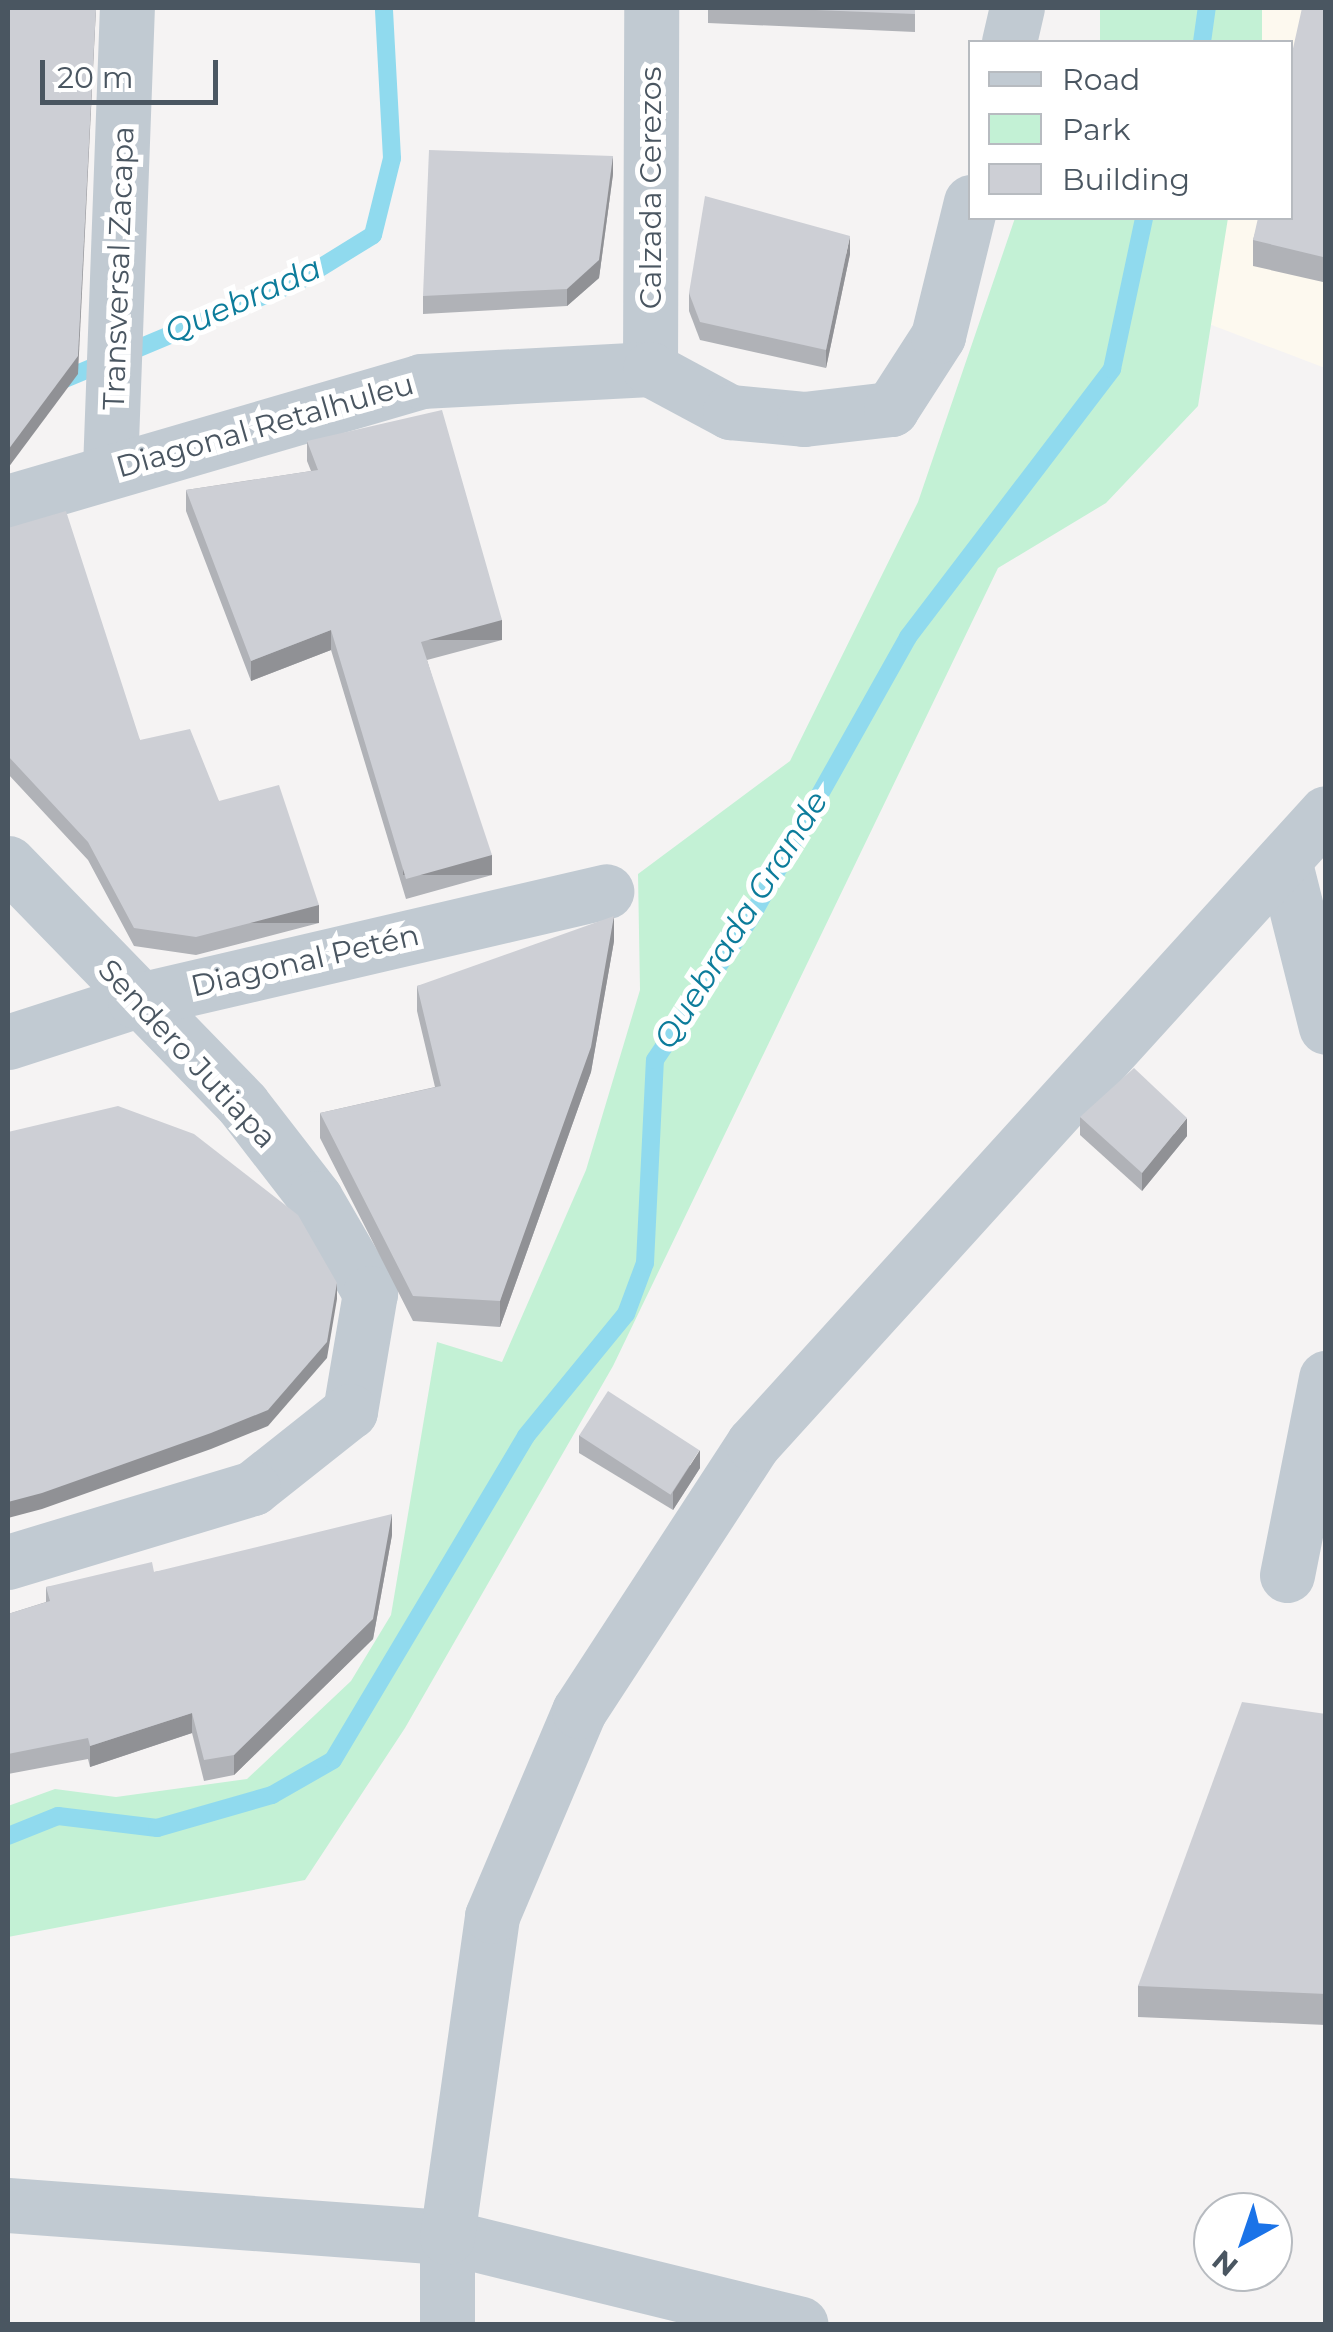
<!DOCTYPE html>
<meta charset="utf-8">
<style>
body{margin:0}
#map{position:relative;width:1333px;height:2332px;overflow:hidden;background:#f5f3f3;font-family:Montserrat,sans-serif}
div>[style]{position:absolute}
.commercial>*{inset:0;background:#fdf9ef}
.green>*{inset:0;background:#c3f1d5;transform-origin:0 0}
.stream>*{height:18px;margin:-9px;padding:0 9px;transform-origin:9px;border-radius:9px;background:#90daee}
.minor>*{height:55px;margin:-27.5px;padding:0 27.5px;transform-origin:27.5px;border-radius:27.5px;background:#c1cad2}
.wall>*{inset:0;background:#b0b2b7}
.shaded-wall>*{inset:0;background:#909195;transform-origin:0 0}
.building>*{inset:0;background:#cdcfd5;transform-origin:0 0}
span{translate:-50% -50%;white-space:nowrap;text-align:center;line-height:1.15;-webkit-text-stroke:10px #fff;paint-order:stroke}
.street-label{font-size:30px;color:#4a5661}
.water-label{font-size:32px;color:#0c7c9b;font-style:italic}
.frame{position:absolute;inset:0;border:10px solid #4a5661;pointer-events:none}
.legend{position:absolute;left:968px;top:40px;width:325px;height:180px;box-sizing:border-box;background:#fff;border:2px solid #b7bbc0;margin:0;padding:12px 18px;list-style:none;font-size:30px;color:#4a5661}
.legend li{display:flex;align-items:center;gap:20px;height:50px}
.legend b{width:50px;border:2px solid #b7bbc0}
.north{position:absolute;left:1193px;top:2192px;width:100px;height:100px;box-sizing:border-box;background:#fff;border:2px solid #b7bbc0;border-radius:50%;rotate:220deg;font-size:28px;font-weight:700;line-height:40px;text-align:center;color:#4a5661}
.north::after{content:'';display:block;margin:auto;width:35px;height:45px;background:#1a73e8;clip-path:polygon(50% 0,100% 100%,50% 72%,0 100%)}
.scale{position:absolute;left:40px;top:60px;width:178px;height:45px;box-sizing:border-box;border:5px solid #4a5661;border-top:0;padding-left:12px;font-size:30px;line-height:35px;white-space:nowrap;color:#4a5661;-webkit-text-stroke:8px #fff;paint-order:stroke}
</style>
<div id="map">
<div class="commercial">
<div style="clip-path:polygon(1257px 8px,1325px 8px,1325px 368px,1188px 316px,1210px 218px,1290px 218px,1290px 42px,1249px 42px)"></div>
</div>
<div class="green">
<div style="left:1100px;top:8px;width:162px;height:36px"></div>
<div style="clip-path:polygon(1015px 218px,1228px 218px,1198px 406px,1106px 503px,998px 568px,613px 1366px,405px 1728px,305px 1880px,8px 1937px,8px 1806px,55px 1789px,116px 1797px,247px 1779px,351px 1681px,391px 1615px,437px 1342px,502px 1362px,586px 1170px,640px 990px,638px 874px,790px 761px,918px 502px)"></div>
</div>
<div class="stream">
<div style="left:1202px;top:42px;width:34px;rotate:-82deg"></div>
<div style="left:60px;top:381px;width:257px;rotate:-22.7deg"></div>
<div style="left:297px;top:282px;width:89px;rotate:-31.7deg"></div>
<div style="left:373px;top:235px;width:79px;rotate:-76.1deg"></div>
<div style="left:392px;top:158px;width:150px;rotate:-93.1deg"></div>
<div style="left:8px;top:1836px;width:54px;rotate:-21.8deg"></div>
<div style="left:58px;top:1816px;width:100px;rotate:6.9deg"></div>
<div style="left:157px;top:1828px;width:120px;rotate:-16deg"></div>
<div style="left:272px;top:1795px;width:70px;rotate:-29.8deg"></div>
<div style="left:333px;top:1760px;width:377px;rotate:-59.2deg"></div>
<div style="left:526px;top:1436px;width:158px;rotate:-50.7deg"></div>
<div style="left:626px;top:1314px;width:54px;rotate:-69.6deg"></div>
<div style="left:645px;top:1263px;width:203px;rotate:-87.2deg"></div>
<div style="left:655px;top:1060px;width:172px;rotate:-56.1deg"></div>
<div style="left:751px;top:917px;width:321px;rotate:-60.7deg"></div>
<div style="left:908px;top:637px;width:337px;rotate:-52.7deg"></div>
<div style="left:1112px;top:369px;width:154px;rotate:-78deg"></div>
</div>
<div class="minor">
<div style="left:1009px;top:42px;width:35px;rotate:-77deg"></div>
<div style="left:650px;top:369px;width:361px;rotate:-89.8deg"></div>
<div style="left:110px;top:469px;width:461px;rotate:-87.9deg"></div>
<div style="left:8px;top:502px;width:430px;rotate:-16.3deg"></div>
<div style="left:421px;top:381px;width:229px;rotate:-3deg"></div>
<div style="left:650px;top:369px;width:91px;rotate:28.3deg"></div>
<div style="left:730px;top:412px;width:74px;rotate:5.4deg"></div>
<div style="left:804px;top:419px;width:88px;rotate:-6.6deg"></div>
<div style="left:891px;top:409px;width:87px;rotate:-57.2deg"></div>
<div style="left:938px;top:336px;width:138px;rotate:-76.2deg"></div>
<div style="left:1284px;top:860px;width:172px;rotate:75.9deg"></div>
<div style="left:8px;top:863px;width:337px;rotate:45.8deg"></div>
<div style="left:243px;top:1105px;width:118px;rotate:52.3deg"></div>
<div style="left:315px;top:1198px;width:110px;rotate:59.9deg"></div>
<div style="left:370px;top:1293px;width:120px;rotate:99.6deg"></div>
<div style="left:350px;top:1411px;width:124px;rotate:141.6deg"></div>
<div style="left:253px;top:1488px;width:256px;rotate:163.2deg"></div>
<div style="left:8px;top:1042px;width:133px;rotate:-17.9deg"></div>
<div style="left:135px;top:1001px;width:484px;rotate:-13.1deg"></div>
<div style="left:1287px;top:1575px;width:201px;rotate:-78.8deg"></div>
<div style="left:8px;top:2205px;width:440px;rotate:4.2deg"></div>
<div style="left:447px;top:2237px;width:364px;rotate:13.8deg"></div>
<div style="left:447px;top:2324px;width:87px;rotate:-90deg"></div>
<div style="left:447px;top:2237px;width:324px;rotate:-82deg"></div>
<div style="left:492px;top:1916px;width:223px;rotate:-67deg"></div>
<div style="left:579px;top:1711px;width:319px;rotate:-56.9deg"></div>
<div style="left:753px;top:1444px;width:852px;rotate:-47.76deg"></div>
</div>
<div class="wall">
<div style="clip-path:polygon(708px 8px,915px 8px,915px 32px,708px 23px)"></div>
<div style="clip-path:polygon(1326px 8px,1323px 282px,1253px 266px,1253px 240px)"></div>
<div style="clip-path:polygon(613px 174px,599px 278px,567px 306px,423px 314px,423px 296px)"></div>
<div style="clip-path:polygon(850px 254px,826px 368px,700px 340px,689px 311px,689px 293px)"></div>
<div style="clip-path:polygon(307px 441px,502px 640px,427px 660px,492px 875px,406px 899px,331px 650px,251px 681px,186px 511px,186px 490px,311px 471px,307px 461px)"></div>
<div style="clip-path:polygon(8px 528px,140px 740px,219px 801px,319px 923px,196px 955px,134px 946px,88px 860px,8px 774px)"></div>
<div style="clip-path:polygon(614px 941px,591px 1072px,500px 1327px,413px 1321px,320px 1138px,320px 1113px,435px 1087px,417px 1011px,417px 986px)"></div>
<div style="clip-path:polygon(1080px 1117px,1187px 1136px,1142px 1191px,1080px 1135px)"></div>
<div style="clip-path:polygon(579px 1435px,700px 1468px,673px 1510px,579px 1453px)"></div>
<div style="clip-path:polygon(392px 1535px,373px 1639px,234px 1775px,204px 1781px,192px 1733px,90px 1767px,88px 1759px,8px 1774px,8px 1614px,46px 1602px,46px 1587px,154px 1572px)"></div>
<div style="clip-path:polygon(1326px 1714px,1326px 2025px,1138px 2017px,1138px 1986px)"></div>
</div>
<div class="shaded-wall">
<div style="clip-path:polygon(96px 8px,78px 374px,8px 468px,8px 450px)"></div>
<div style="clip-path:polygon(613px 156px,613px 174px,599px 278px,567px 306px,567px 289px)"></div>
<div style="clip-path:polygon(850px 236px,850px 254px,826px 368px,826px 350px)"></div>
<div style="clip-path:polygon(1326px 245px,1326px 271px,1323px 282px,1323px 257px)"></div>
<div style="left:502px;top:620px;width:20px;height:84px;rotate:90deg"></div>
<div style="clip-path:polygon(331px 630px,331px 650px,251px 681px,251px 661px)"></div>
<div style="left:492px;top:855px;width:20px;height:89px;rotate:90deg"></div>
<div style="left:319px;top:905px;width:18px;height:127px;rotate:90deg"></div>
<div style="clip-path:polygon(614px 916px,614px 941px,591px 1072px,500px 1327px,500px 1301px)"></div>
<div style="clip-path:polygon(1187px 1118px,1187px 1136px,1142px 1191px,1142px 1173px)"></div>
<div style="clip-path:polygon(337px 1283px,337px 1299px,327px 1358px,268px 1426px,211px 1449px,42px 1509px,8px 1518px,8px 1502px)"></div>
<div style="clip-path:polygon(700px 1450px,700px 1468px,673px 1510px,673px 1492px)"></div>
<div style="clip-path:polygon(392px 1514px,392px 1535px,373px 1639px,234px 1775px,234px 1755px)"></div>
<div style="clip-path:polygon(192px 1713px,192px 1733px,90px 1767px,90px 1746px)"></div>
</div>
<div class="building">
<div style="clip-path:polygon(8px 8px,96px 8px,78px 356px,8px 450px)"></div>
<div style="clip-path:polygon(766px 8px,915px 8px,915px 14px)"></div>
<div style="clip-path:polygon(1302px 8px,1326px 8px,1326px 245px,1323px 257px,1253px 240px,1258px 218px,1290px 218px,1290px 62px)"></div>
<div style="clip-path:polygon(429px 150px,613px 156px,599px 260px,567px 289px,423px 296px)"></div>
<div style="clip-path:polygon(705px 196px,850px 236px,826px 350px,700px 322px,689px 293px)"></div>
<div style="clip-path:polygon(442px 410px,502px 620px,421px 642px,492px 855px,406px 879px,331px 630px,251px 661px,186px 490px,318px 470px,307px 441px)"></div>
<div style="clip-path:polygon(66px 511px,140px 740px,190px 729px,219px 801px,279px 785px,319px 905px,196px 937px,134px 928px,88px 842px,8px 756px,8px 528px)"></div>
<div style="clip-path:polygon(614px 916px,591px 1047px,500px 1301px,413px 1296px,320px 1113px,441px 1086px,417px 986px)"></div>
<div style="clip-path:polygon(1134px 1068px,1187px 1118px,1142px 1173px,1080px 1117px)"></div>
<div style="clip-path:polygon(118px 1106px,194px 1134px,298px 1215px,337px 1283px,327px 1342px,268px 1410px,211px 1433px,42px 1493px,8px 1502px,8px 1132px)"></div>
<div style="left:608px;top:1391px;width:109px;height:53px;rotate:33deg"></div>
<div style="clip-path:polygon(392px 1514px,373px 1619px,234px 1755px,204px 1760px,192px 1713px,90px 1746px,88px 1738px,8px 1754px,8px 1614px,50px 1601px,46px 1587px,152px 1562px,154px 1572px)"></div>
<div style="clip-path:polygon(1242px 1702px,1326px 1714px,1326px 1994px,1138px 1986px)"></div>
</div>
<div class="street-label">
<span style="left:651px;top:188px;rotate:-90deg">Calzada Cerezos</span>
<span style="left:119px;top:268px;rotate:-88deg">Transversal Zacapa</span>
<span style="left:265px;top:426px;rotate:-16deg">Diagonal Retalhuleu</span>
<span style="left:305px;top:961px;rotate:-13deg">Diagonal Petén</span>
<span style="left:187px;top:1054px;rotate:47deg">Sendero Jutiapa</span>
</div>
<div class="water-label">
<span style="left:243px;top:300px;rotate:-24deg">Quebrada</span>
<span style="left:741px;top:920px;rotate:-58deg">Quebrada Grande</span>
</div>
<div class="frame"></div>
<ul class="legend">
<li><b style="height:12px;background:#c1cad2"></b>Road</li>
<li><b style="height:28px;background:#c3f1d5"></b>Park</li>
<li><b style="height:28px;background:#cdcfd5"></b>Building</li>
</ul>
<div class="north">N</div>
<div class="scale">20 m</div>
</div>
